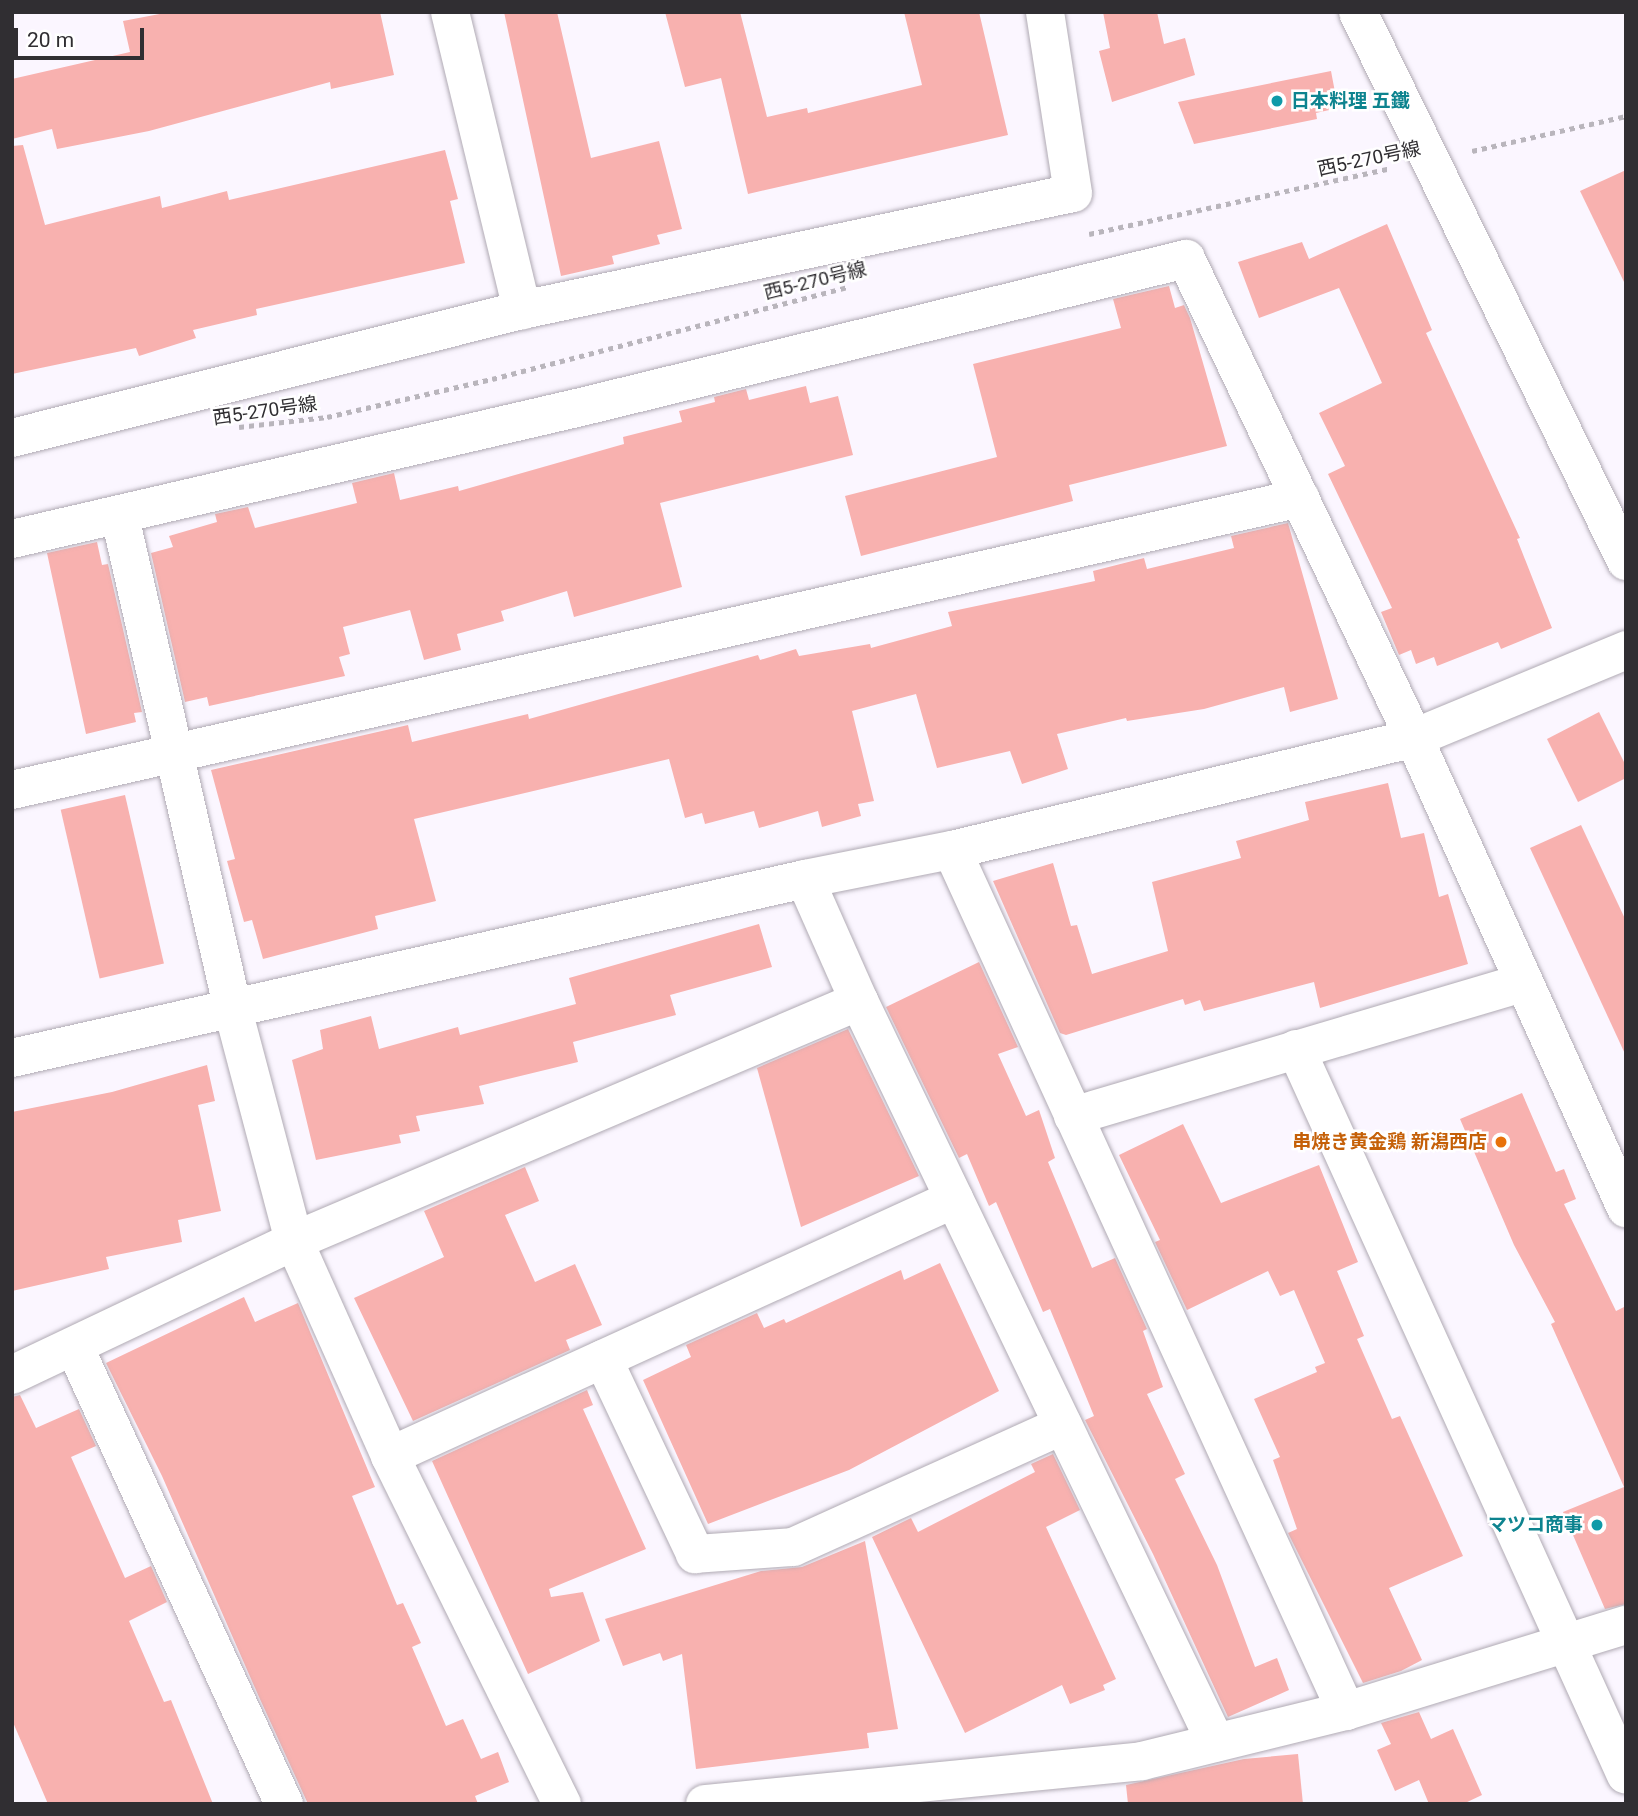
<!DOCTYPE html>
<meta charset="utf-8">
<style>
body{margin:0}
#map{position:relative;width:1638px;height:1816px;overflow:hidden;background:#fbf6ff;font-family:Roboto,"Noto Sans JP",sans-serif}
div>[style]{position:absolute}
.building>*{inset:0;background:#f8b1af;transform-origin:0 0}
.path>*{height:4.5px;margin-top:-2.25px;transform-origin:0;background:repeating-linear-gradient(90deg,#b9b5bc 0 5px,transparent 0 10px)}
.roads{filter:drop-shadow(0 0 2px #b0aab4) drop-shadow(0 0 2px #b0aab4)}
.minor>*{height:38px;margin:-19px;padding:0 19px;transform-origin:19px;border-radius:19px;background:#fff}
.tertiary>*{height:38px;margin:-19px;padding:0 19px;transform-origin:19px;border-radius:19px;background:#fff}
.dots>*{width:19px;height:19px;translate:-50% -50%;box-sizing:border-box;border:4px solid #fff;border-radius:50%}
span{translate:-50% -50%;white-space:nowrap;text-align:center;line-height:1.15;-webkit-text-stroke:5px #fff;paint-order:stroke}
.culture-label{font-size:19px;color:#0d838f;font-weight:700}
.left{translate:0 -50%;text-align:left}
.right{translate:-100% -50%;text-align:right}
.street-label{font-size:19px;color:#302e32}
.food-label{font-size:19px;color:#c56008;font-weight:700}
.frame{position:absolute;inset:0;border:14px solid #302e32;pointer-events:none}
.scale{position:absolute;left:14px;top:28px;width:130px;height:32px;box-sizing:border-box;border:4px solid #302e32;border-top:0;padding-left:9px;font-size:21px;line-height:24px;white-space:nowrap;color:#302e32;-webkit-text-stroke:5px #fff;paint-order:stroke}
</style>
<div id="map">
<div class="building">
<div style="clip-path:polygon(170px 12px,380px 12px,394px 75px,331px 89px,330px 82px,149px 131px,57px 149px,52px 129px,12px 139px,12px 79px,130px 52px,123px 21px)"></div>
<div style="clip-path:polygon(504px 12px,557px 12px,591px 158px,659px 141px,682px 229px,657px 235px,660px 244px,612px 256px,614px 264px,561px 276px)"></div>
<div style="clip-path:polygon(665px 12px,740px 12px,767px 117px,807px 108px,808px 113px,922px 85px,904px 12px,979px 12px,1008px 135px,748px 194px,721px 78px,685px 87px)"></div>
<div style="clip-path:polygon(1103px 12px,1157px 12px,1164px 44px,1185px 38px,1195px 75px,1112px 102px,1099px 51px,1110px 48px)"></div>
<div style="clip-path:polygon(1331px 71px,1338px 108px,1316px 113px,1317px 119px,1194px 144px,1178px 102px)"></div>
<div style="clip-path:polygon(23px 145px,45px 225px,160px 196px,162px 208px,227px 191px,229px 200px,445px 150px,458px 199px,450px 201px,465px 263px,256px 309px,257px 315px,193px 330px,196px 338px,139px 356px,136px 348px,12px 374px,12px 146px)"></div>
<div style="clip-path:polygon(1626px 170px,1626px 286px,1580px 191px)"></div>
<div style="clip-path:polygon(1387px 224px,1432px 330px,1426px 333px,1520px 538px,1517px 539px,1552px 628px,1501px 649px,1498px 642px,1437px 666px,1434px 657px,1416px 664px,1411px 650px,1399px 655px,1381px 612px,1392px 608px,1328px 474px,1345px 466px,1319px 413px,1382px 383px,1339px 288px,1259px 318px,1238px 262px,1302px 242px,1309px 259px)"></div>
<div style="clip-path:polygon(1169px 286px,1175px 308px,1184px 305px,1190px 318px,1227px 446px,1069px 485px,1073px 501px,861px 556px,845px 496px,997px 457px,973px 364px,1121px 328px,1113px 299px)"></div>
<div style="clip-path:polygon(806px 386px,810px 403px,838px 396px,853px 455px,660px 503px,682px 587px,574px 617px,567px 591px,501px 611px,504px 621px,457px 634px,461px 650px,424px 660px,410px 610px,343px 627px,350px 654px,339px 657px,345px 676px,209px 706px,207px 697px,185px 702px,151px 553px,173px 547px,169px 536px,217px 522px,215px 514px,248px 507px,255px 528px,357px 503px,352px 483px,394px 473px,400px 500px,458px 486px,459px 491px,624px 444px,623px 437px,682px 422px,679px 411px,715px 402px,714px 397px,746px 389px,749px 400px)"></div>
<div style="clip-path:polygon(1288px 523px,1338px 699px,1290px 712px,1284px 687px,1204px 709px,1127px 721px,1126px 718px,1057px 734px,1068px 769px,1022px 784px,1010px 751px,937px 768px,916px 694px,852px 711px,874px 801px,858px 804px,861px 816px,822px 827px,818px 811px,759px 828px,754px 811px,705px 824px,702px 813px,685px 818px,669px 759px,414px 819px,436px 901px,375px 916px,378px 929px,263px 959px,252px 920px,244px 922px,227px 861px,235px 859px,211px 770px,408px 725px,412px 742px,528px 714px,529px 719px,758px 655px,760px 660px,796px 649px,799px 656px,870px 644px,871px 648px,952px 626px,948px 612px,1095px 581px,1093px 571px,1144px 558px,1147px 569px,1234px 548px,1231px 536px)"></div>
<div style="clip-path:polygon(97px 542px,102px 565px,108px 564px,142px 712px,134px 713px,136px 722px,86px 734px,47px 553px)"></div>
<div style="clip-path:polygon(1599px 712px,1626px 766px,1626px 778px,1578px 802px,1547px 739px)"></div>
<div style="clip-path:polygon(1388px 783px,1401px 838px,1424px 833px,1439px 897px,1448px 894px,1468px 964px,1320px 1008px,1314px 982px,1204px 1011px,1200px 1000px,1185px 1005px,1183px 999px,1066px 1035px,1060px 1033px,993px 881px,1053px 863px,1071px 926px,1077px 925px,1092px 974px,1168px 951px,1152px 882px,1241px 858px,1236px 841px,1309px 820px,1305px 802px)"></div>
<div style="left:125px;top:795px;width:173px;height:66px;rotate:77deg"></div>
<div style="clip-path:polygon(1581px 825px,1626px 921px,1626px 1056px,1530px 848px)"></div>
<div style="clip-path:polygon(759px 924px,772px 967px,670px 995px,676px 1015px,573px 1042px,578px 1062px,479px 1086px,484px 1104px,416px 1116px,420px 1131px,399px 1135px,401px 1143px,316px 1160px,292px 1060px,323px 1049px,320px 1030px,371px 1016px,379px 1049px,458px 1027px,460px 1035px,576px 1004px,569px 978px)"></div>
<div style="clip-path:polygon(979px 962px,1018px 1047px,998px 1054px,1026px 1116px,1039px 1110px,1055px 1158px,1048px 1162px,1092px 1268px,1115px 1258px,1147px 1329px,1143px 1331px,1163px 1387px,1147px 1394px,1185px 1474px,1175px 1479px,1217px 1565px,1255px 1667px,1277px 1658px,1289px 1690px,1228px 1717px,1153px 1554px,1085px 1420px,1094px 1416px,1050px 1309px,1043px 1312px,996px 1202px,989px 1206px,967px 1154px,959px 1158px,886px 1007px)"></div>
<div style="clip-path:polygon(848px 1029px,919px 1176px,801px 1227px,757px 1068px)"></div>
<div style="clip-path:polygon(207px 1065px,215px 1101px,198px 1105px,221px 1211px,178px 1220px,182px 1242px,106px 1257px,109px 1269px,12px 1291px,12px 1112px,112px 1092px)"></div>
<div style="clip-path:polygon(1522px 1093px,1556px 1172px,1564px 1169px,1576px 1199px,1564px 1204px,1616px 1311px,1626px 1306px,1626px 1604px,1605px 1609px,1563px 1512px,1624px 1487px,1551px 1324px,1555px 1322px,1514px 1245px,1460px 1119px)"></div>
<div style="clip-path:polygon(1183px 1124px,1221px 1203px,1319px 1165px,1358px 1262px,1337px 1271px,1364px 1336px,1357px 1339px,1392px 1419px,1400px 1416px,1463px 1556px,1389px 1588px,1422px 1660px,1401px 1671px,1363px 1683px,1288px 1533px,1297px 1529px,1273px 1460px,1280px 1457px,1254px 1399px,1317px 1372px,1315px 1367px,1325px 1363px,1294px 1290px,1280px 1296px,1268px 1271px,1187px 1310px,1155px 1242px,1160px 1240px,1119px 1155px)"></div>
<div style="clip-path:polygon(525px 1167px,539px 1201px,505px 1215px,535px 1282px,575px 1264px,602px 1325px,566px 1340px,570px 1350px,413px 1421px,354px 1298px,444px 1257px,424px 1211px)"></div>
<div style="clip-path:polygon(940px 1263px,999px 1391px,849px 1470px,708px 1524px,643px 1380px,691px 1357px,686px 1345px,757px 1313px,764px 1328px,784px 1319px,786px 1323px,901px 1270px,904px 1280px)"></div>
<div style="clip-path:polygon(244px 1297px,255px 1322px,298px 1303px,375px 1487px,352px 1496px,397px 1605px,403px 1603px,421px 1643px,412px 1647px,446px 1726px,463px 1719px,481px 1759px,498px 1752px,509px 1782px,475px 1796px,478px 1804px,308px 1804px,259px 1697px,162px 1476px,106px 1363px)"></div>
<div style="clip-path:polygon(587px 1390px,593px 1405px,583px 1409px,646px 1549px,549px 1589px,551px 1597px,583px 1592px,600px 1641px,528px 1674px,432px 1461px)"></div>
<div style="clip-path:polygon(20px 1395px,36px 1428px,79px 1409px,96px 1446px,71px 1457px,125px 1578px,151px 1566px,167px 1602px,129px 1621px,164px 1702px,171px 1700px,213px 1804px,48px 1804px,12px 1720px,12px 1397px)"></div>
<div style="clip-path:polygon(1053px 1454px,1080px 1510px,1046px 1527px,1116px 1679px,1103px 1685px,1105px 1690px,1070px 1704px,1062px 1685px,965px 1733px,872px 1537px,911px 1518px,918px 1532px,1035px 1472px,1031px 1464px)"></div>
<div style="clip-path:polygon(865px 1541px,898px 1729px,867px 1733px,869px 1748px,696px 1769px,682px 1654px,663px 1661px,660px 1653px,623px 1666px,605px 1619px,761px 1571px,802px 1567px)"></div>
<div style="clip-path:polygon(1419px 1712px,1431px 1739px,1453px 1729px,1482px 1795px,1463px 1804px,1429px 1804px,1419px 1780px,1395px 1791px,1377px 1750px,1391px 1744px,1381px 1723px)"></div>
<div style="clip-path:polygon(1298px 1754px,1303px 1804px,1128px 1804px,1126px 1785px,1244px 1759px)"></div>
</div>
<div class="path">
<div style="left:1472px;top:151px;width:158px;rotate:-12.8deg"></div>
<div style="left:1089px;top:234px;width:306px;rotate:-12.3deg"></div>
<div style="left:239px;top:427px;width:89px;rotate:-6.5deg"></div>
<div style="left:327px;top:417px;width:169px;rotate:-13deg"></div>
<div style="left:492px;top:379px;width:368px;rotate:-14.5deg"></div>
</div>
<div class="roads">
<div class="minor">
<div style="left:450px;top:12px;width:307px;rotate:76.4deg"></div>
<div style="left:12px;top:438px;width:526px;rotate:-14.09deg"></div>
<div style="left:522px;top:310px;width:563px;rotate:-11.99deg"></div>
<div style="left:1073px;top:193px;width:183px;rotate:-98.8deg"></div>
<div style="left:120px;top:517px;width:506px;rotate:77.09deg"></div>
<div style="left:233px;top:1010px;width:239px;rotate:75.2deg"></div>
<div style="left:294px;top:1241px;width:235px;rotate:65.9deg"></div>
<div style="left:390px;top:1456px;width:388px;rotate:63.7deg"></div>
<div style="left:12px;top:539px;width:584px;rotate:-13.06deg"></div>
<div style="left:581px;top:407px;width:623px;rotate:-13.75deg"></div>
<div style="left:1186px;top:259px;width:530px;rotate:64.55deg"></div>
<div style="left:1414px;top:738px;width:516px;rotate:65.72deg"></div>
<div style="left:12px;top:790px;width:1321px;rotate:-12.77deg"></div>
<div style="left:952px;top:850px;width:947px;rotate:65.41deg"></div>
<div style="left:859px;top:1001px;width:823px;rotate:64.31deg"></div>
<div style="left:1296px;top:1049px;width:797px;rotate:65.56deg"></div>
<div style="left:12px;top:1058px;width:813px;rotate:-12.72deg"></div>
<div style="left:805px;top:879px;width:150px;rotate:-11.2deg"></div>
<div style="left:952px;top:850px;width:475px;rotate:-13.6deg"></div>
<div style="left:1414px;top:738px;width:230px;rotate:-22.5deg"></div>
<div style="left:1073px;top:1116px;width:470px;rotate:-16.5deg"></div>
<div style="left:74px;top:1346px;width:504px;rotate:65.37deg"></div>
<div style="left:603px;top:1359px;width:216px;rotate:64.7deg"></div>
<div style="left:695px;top:1554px;width:98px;rotate:-4.1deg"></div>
<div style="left:793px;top:1547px;width:296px;rotate:-24.3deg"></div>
<div style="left:12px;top:1375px;width:312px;rotate:-25.4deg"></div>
<div style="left:294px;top:1241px;width:614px;rotate:-23.01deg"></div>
<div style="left:859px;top:1001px;width:133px;rotate:-113.9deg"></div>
<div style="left:390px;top:1456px;width:620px;rotate:-24.5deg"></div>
<div style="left:705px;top:1804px;width:439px;rotate:-5.6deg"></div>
<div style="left:1142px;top:1761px;width:210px;rotate:-13.8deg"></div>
<div style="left:1346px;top:1711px;width:293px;rotate:-17.1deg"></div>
</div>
<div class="tertiary">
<div style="left:1358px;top:12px;width:611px;rotate:63.98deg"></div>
</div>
</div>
<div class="dots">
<div style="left:1277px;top:101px;background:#0f9aa8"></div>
<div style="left:1501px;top:1142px;background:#e8710a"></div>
<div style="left:1597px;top:1525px;background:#0f9aa8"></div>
</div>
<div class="culture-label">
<span class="left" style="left:1291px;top:101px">日本料理 五鐵</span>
<span class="right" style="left:1583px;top:1525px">マツコ商事</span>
</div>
<div class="street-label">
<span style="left:1369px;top:159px;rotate:-12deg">西5-270号線</span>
<span style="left:815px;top:281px;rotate:-14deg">西5-270号線</span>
<span style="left:265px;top:411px;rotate:-8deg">西5-270号線</span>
</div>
<div class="food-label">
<span class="right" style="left:1487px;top:1142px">串焼き黄金鶏 新潟西店</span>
</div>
<div class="frame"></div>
<div class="scale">20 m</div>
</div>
